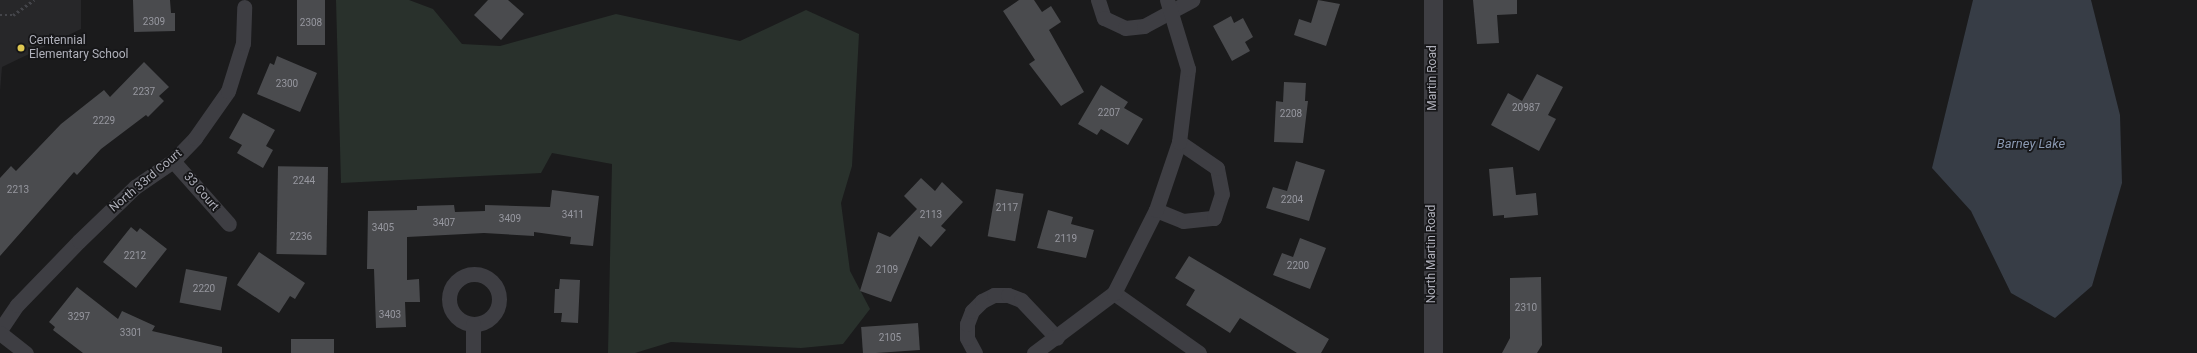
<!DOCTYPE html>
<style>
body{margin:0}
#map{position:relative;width:2197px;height:353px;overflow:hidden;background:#1b1b1c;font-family:Roboto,sans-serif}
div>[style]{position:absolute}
.built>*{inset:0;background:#272729}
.green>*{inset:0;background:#29312c}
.water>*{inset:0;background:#373d46}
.building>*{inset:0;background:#4a4b4e;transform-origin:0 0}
.path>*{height:2.5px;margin-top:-1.25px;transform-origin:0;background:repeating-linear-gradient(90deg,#44454a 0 2px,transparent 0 5px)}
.minor>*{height:15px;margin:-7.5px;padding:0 7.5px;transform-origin:7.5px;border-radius:7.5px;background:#3e3e43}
.minor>.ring{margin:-7.5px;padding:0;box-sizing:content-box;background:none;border:15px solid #3e3e43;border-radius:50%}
.tertiary>*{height:19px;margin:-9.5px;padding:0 9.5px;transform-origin:9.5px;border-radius:9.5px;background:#3e3e43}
.dots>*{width:11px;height:11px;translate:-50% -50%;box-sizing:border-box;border:2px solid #161618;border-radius:50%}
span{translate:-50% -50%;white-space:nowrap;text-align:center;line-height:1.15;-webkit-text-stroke:3.5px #161618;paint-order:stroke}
.number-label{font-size:10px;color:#96979f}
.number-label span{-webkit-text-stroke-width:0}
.poi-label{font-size:12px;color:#afb0ba}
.left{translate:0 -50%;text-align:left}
.street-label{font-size:12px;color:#afb0ba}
.water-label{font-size:13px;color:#8a98b1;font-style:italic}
</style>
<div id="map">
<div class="built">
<div style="clip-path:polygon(0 0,81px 0,81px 29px,2px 67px,0 91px)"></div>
</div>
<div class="green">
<div style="clip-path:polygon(336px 0,409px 0,433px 9px,462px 44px,500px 46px,616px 14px,740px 41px,806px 10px,859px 34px,852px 166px,841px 203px,850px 271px,870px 309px,843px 344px,801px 348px,671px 342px,635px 353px,608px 353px,612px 164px,552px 153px,541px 173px,341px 183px)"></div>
</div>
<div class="water">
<div style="clip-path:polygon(1973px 0,2091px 0,2120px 115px,2122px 183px,2092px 286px,2055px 318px,2011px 293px,1971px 211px,1932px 168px)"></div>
</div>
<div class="building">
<div style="clip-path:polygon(133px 0,170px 0,171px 13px,175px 13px,175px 31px,134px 32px)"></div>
<div style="left:297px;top:0;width:28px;height:45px"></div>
<div style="clip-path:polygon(488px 0,508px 0,524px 14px,501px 40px,474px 15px)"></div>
<div style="clip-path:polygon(1019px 0,1034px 0,1042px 12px,1051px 6px,1061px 22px,1049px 30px,1084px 92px,1061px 106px,1029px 64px,1035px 60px,1003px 11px)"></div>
<div style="clip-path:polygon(1318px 0,1340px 4px,1326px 46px,1294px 35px,1299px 19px,1311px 23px)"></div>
<div style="clip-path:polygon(1473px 0,1517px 0,1517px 14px,1497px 15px,1499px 43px,1477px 44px)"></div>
<div style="clip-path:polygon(1231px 16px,1234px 23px,1243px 18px,1253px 37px,1245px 42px,1250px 51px,1232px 61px,1213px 26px)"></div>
<div style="clip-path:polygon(277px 56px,317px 73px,300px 112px,257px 94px,270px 63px,274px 65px)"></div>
<div style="clip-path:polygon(144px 62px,169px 87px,159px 96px,164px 101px,148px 117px,146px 115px,101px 149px,77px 175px,74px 172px,0 256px,0 178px,11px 166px,16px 171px,61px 124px,104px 90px,110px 97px)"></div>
<div style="clip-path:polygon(1537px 74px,1563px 87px,1548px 115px,1556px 119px,1539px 151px,1491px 125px,1508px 93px,1522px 101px)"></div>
<div style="clip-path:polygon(1284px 82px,1306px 83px,1305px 101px,1308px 101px,1303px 143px,1274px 142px,1276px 101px,1283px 102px)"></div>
<div style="clip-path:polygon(1101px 85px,1128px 102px,1124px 108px,1143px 119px,1128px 145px,1101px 129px,1097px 135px,1078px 124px)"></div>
<div style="clip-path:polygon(243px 113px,275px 130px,266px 146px,273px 150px,263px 168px,237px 153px,242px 145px,229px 138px)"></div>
<div style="clip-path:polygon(1296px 161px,1325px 170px,1309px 221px,1266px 208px,1273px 187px,1287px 191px)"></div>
<div style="left:328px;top:167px;width:88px;height:50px;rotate:91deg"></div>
<div style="clip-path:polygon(1513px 167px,1516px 195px,1536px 193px,1538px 215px,1504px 218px,1504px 215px,1493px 216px,1489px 169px)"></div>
<div style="clip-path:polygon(921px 178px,935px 191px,942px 182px,963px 202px,941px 226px,946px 230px,931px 247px,919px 236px,891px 302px,860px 291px,878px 232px,890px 237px,917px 209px,904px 196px)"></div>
<div style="left:996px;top:189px;width:28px;height:48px;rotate:10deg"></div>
<div style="clip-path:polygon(552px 190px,599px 196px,593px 246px,570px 244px,571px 237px,534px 232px,534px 236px,484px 233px,407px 237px,407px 280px,419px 279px,420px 302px,405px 302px,406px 327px,376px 328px,374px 269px,367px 269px,368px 211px,417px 210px,417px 206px,454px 205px,455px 212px,485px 211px,485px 205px,550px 207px)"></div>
<div style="clip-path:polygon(1048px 210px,1073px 217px,1071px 224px,1094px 230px,1086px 258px,1037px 248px)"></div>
<div style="clip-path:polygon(131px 227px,137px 232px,140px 228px,167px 249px,136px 288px,103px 262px)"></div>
<div style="clip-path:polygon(1300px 238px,1326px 248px,1310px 289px,1273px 275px,1282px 253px,1293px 257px)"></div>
<div style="clip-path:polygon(259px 252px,305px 283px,295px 299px,290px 296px,279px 313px,237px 285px)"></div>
<div style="clip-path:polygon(1189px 256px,1329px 339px,1321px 353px,1297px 353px,1240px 318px,1230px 333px,1186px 305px,1195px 290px,1175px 278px)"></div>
<div style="left:186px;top:269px;width:42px;height:34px;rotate:11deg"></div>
<div style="clip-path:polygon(1541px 277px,1542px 345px,1537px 353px,1502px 353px,1510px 338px,1510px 278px)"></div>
<div style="clip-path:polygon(560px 279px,580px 280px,578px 323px,561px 322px,562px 313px,554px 313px,555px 289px,559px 289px)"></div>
<div style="clip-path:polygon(77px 287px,118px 319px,122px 311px,155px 326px,152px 331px,222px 347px,222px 353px,83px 353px,53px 330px,55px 327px,49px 322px)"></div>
<div style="left:918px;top:323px;width:27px;height:57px;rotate:86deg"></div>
<div style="left:291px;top:339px;width:43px;height:14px"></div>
</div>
<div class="path">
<div style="left:0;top:15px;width:13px"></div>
<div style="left:13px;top:15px;width:26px;rotate:-36deg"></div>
</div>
<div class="minor">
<div style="left:1098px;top:0;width:19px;rotate:72deg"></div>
<div style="left:1104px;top:18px;width:23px;rotate:25deg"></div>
<div style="left:1125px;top:28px;width:19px;rotate:-6deg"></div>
<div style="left:1144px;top:26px;width:55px;rotate:-28.4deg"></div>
<div style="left:173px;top:161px;width:84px;rotate:48.4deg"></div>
<div style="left:1156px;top:210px;width:29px;rotate:22deg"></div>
<div style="left:1183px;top:221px;width:31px;rotate:-6deg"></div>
<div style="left:1214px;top:218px;width:25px;rotate:-72deg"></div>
<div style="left:1222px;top:194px;width:26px;rotate:-101deg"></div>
<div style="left:1217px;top:168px;width:46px;rotate:-145.6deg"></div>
<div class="ring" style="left:449px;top:274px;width:35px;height:35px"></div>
<div style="left:1114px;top:293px;width:104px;rotate:35.2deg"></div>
<div style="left:473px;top:324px;width:29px;rotate:90deg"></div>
<div style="left:0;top:330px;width:30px;rotate:-56deg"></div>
<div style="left:17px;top:305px;width:89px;rotate:-45.9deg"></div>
<div style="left:79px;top:241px;width:78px;rotate:-44deg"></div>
<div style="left:135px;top:187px;width:46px;rotate:-34.4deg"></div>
<div style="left:173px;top:161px;width:32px;rotate:-46deg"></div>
<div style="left:195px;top:138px;width:57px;rotate:-54.9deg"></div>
<div style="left:228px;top:91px;width:50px;rotate:-72.6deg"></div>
<div style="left:243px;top:43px;width:36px;rotate:-88deg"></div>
<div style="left:0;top:333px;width:33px;rotate:38deg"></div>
<div style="left:975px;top:353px;width:17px;rotate:-118deg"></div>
<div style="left:967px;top:338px;width:14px;rotate:-90deg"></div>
<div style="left:967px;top:324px;width:14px;rotate:-69deg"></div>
<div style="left:972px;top:311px;width:14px;rotate:-45deg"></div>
<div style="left:982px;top:301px;width:13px;rotate:-27deg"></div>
<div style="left:994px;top:295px;width:14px"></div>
<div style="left:1008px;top:295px;width:14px;rotate:21deg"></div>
<div style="left:1021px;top:300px;width:52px;rotate:46.5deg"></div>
<div style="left:1034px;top:353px;width:100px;rotate:-36.9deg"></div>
<div style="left:1114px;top:293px;width:93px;rotate:-63.2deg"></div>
<div style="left:1156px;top:210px;width:72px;rotate:-71.3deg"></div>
<div style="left:1179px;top:142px;width:74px;rotate:-83deg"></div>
<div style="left:1188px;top:69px;width:72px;rotate:-106.9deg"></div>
</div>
<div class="tertiary">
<div style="left:1433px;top:353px;width:353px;rotate:-90deg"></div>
</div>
<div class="dots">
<div style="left:21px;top:48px;background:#dec751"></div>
</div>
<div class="number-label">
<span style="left:154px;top:22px">2309</span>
<span style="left:311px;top:23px">2308</span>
<span style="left:287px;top:84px">2300</span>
<span style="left:144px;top:92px">2237</span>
<span style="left:1526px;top:108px">20987</span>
<span style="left:1109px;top:113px">2207</span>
<span style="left:1291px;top:114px">2208</span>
<span style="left:104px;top:121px">2229</span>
<span style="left:304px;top:181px">2244</span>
<span style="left:18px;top:190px">2213</span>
<span style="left:1292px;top:200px">2204</span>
<span style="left:1007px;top:208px">2117</span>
<span style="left:573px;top:215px">3411</span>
<span style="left:931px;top:215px">2113</span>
<span style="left:510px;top:219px">3409</span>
<span style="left:444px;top:223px">3407</span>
<span style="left:383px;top:228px">3405</span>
<span style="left:301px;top:237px">2236</span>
<span style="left:1066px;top:239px">2119</span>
<span style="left:135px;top:256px">2212</span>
<span style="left:1298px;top:266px">2200</span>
<span style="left:887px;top:270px">2109</span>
<span style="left:204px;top:289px">2220</span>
<span style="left:1526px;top:308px">2310</span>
<span style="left:390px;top:315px">3403</span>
<span style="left:79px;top:317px">3297</span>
<span style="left:131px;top:333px">3301</span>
<span style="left:890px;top:338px">2105</span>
</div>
<div class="poi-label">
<span class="left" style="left:29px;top:48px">Centennial<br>Elementary School</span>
</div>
<div class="street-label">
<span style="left:1433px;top:78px;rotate:-90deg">Martin Road</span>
<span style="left:146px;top:181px;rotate:-40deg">North 33rd Court</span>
<span style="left:201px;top:192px;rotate:49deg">33 Court</span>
<span style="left:1432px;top:254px;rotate:-90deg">North Martin Road</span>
</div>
<div class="water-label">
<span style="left:2031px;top:144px">Barney Lake</span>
</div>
</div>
